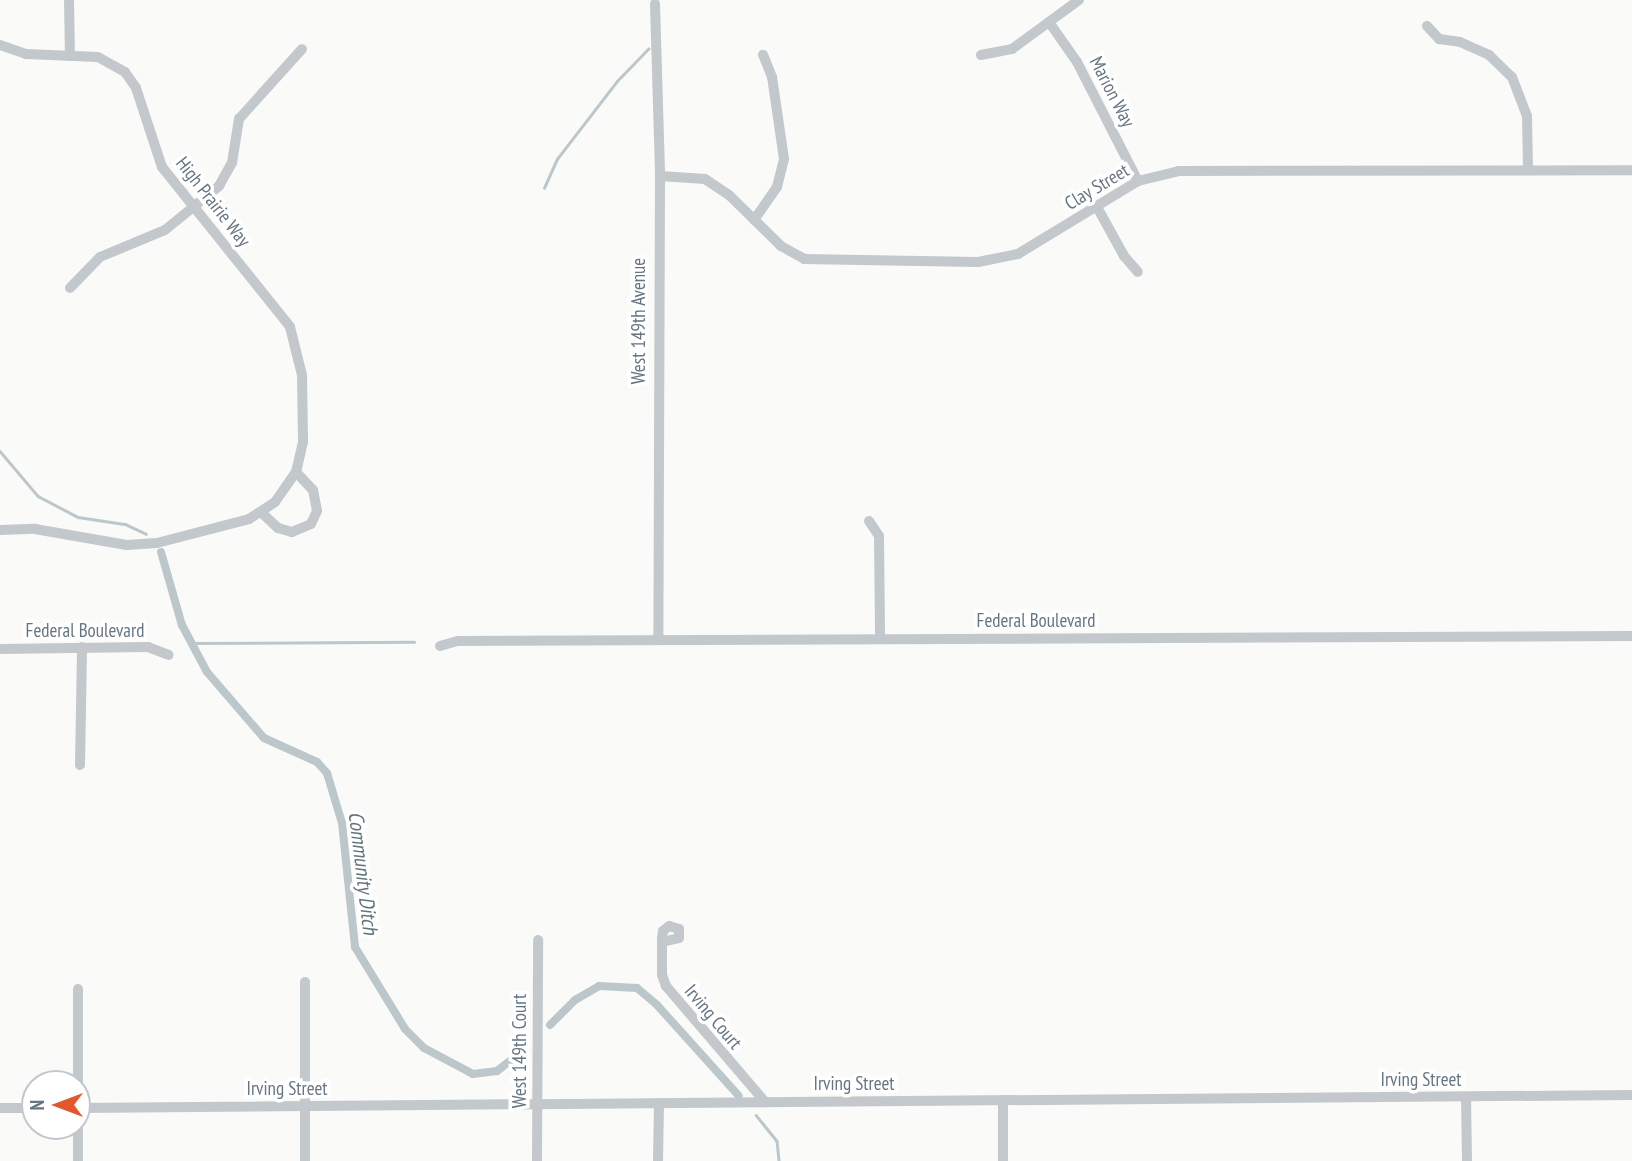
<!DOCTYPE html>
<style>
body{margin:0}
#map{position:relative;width:1632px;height:1161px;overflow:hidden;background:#fafaf8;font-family:"PT Sans Narrow",sans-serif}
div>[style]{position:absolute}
.stream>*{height:2.5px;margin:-1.25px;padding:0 1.25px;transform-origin:1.25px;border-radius:1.25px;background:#bbc7cb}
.canal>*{height:8px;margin:-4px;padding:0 4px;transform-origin:4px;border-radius:4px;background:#bbc7cb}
.minor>*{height:10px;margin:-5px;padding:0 5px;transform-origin:5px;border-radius:5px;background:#c3c8cc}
span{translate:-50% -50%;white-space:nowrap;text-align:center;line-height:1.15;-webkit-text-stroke:7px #fff;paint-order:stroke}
.street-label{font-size:19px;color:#657683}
.water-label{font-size:21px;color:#60757c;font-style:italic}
.north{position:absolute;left:21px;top:1070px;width:70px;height:70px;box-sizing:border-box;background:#fff;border:2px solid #c1c8cd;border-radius:50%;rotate:270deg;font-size:19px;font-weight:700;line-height:28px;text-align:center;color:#657683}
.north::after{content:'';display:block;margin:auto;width:24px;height:32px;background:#e4572e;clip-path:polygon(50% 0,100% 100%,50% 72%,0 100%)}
</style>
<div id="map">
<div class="stream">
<div style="left:544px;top:188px;width:32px;rotate:-66deg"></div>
<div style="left:557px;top:159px;width:98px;rotate:-52.4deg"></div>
<div style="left:617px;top:81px;width:45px;rotate:-45.9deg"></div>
<div style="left:0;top:451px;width:59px;rotate:49.8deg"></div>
<div style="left:38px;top:496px;width:45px;rotate:27.7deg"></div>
<div style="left:78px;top:517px;width:48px;rotate:8.5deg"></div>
<div style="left:125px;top:524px;width:23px;rotate:25deg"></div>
<div style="left:190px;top:643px;width:224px;rotate:-0.3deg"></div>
<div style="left:756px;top:1115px;width:33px;rotate:51deg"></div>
<div style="left:777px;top:1141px;width:20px;rotate:84deg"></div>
</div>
<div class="canal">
<div style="left:161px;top:552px;width:76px;rotate:74deg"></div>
<div style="left:182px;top:625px;width:53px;rotate:62deg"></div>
<div style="left:207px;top:672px;width:87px;rotate:49.2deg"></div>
<div style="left:264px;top:738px;width:58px;rotate:24.4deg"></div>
<div style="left:317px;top:762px;width:15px;rotate:48deg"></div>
<div style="left:327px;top:773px;width:52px;rotate:73.3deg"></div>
<div style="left:342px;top:823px;width:125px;rotate:84deg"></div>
<div style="left:355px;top:947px;width:96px;rotate:58.6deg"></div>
<div style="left:405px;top:1029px;width:27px;rotate:45deg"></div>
<div style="left:424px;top:1048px;width:55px;rotate:28deg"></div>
<div style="left:473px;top:1074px;width:24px;rotate:-7deg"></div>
<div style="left:497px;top:1071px;width:34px;rotate:-38deg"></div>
<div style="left:550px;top:1025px;width:35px;rotate:-45deg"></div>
<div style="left:575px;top:1000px;width:28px;rotate:-30deg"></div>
<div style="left:599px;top:986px;width:38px;rotate:3deg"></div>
<div style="left:637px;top:988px;width:26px;rotate:40deg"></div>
<div style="left:657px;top:1005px;width:122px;rotate:48deg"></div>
</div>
<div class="minor">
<div style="left:69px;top:0;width:56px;rotate:89deg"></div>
<div style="left:655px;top:4px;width:172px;rotate:88.3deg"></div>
<div style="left:660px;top:176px;width:464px;rotate:90.2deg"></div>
<div style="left:1049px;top:22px;width:49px;rotate:55deg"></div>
<div style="left:1077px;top:62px;width:134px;rotate:62.9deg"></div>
<div style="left:1427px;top:26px;width:18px;rotate:47deg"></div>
<div style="left:1439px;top:39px;width:21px;rotate:8deg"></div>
<div style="left:1460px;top:42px;width:32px;rotate:24deg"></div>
<div style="left:1489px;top:55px;width:32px;rotate:44deg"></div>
<div style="left:1512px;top:77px;width:42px;rotate:69deg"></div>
<div style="left:1527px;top:116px;width:54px;rotate:88.9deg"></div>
<div style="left:0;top:45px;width:28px;rotate:19deg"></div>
<div style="left:26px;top:54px;width:72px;rotate:2.4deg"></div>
<div style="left:98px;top:57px;width:31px;rotate:29deg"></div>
<div style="left:125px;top:72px;width:19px;rotate:55deg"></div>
<div style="left:136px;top:88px;width:83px;rotate:71.8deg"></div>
<div style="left:162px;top:167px;width:205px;rotate:51.3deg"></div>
<div style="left:290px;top:327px;width:49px;rotate:76deg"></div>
<div style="left:302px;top:375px;width:67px;rotate:89.1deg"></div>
<div style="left:303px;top:442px;width:31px;rotate:103deg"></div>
<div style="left:296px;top:472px;width:25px;rotate:47deg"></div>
<div style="left:313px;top:490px;width:21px;rotate:79deg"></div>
<div style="left:317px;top:511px;width:14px;rotate:115deg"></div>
<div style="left:311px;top:524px;width:21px;rotate:157deg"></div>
<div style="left:292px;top:532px;width:15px;rotate:-164deg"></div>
<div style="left:278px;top:528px;width:23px;rotate:-137deg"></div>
<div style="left:981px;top:55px;width:32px;rotate:-11deg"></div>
<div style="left:1012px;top:49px;width:83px;rotate:-36.2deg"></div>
<div style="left:660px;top:176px;width:45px;rotate:3.8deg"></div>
<div style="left:705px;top:179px;width:29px;rotate:34deg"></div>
<div style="left:729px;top:195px;width:73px;rotate:44.4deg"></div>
<div style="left:781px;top:246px;width:26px;rotate:29deg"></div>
<div style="left:804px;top:259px;width:174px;rotate:1deg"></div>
<div style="left:978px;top:262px;width:41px;rotate:-11.3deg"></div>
<div style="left:1018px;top:254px;width:140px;rotate:-31.3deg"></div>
<div style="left:1138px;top:181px;width:42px;rotate:-13.7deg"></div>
<div style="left:1179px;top:171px;width:453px;rotate:-0.1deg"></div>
<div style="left:1097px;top:207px;width:56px;rotate:61.1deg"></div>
<div style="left:1124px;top:256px;width:21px;rotate:49deg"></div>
<div style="left:754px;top:220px;width:40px;rotate:-55.1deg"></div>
<div style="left:777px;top:187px;width:29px;rotate:-76deg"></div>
<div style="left:784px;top:159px;width:83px;rotate:-98.3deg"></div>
<div style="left:772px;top:77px;width:24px;rotate:-112deg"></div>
<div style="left:70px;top:288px;width:43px;rotate:-45.9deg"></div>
<div style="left:100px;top:257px;width:70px;rotate:-22.6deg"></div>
<div style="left:165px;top:230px;width:70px;rotate:-39.2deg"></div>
<div style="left:219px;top:186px;width:26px;rotate:-61deg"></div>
<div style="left:232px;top:163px;width:45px;rotate:-81deg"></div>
<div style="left:239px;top:119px;width:94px;rotate:-48deg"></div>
<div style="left:869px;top:521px;width:18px;rotate:56deg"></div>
<div style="left:879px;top:536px;width:103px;rotate:89.4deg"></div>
<div style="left:0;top:530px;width:35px;rotate:-2deg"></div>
<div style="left:35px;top:529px;width:93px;rotate:9.9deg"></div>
<div style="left:127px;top:545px;width:30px;rotate:-4deg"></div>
<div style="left:157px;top:543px;width:95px;rotate:-14.6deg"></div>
<div style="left:249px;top:519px;width:31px;rotate:-33deg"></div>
<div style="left:275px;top:502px;width:37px;rotate:-55deg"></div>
<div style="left:440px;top:646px;width:19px;rotate:-16deg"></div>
<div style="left:458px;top:641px;width:1174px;rotate:-0.24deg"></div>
<div style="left:0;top:649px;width:148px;rotate:-0.8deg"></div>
<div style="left:148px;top:647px;width:22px;rotate:21deg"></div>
<div style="left:80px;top:765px;width:118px;rotate:-89deg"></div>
<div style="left:662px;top:942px;width:17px;rotate:-13deg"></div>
<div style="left:679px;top:938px;width:9px;rotate:-90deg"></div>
<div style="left:679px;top:929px;width:10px;rotate:-163deg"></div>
<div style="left:669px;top:926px;width:8px;rotate:140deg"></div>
<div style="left:663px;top:931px;width:7px;rotate:98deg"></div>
<div style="left:662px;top:938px;width:37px;rotate:90deg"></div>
<div style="left:662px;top:975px;width:12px;rotate:70deg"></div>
<div style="left:666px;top:986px;width:153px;rotate:49.5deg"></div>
<div style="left:78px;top:989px;width:172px;rotate:90deg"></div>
<div style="left:1466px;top:1097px;width:64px;rotate:89.1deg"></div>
<div style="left:0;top:1108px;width:35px"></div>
<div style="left:77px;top:1108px;width:1555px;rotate:-0.48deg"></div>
<div style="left:305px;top:1161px;width:179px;rotate:-90deg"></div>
<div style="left:537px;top:1161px;width:221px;rotate:-89.7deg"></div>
<div style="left:658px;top:1161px;width:58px;rotate:-89deg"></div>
<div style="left:1003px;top:1161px;width:61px;rotate:-90deg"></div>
</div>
<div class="street-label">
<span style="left:1112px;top:92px;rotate:63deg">Marion Way</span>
<span style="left:1097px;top:187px;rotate:-31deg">Clay Street</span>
<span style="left:213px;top:202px;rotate:52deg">High Prairie Way</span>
<span style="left:639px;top:321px;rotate:-90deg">West 149th Avenue</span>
<span style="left:1036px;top:621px">Federal Boulevard</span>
<span style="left:85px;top:631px">Federal Boulevard</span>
<span style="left:713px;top:1017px;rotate:50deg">Irving Court</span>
<span style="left:520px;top:1051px;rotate:-90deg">West 149th Court</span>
<span style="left:1421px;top:1080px">Irving Street</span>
<span style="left:854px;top:1084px">Irving Street</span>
<span style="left:287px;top:1089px">Irving Street</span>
</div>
<div class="water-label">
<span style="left:363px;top:873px;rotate:83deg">Community Ditch</span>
</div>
<div class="north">N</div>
</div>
